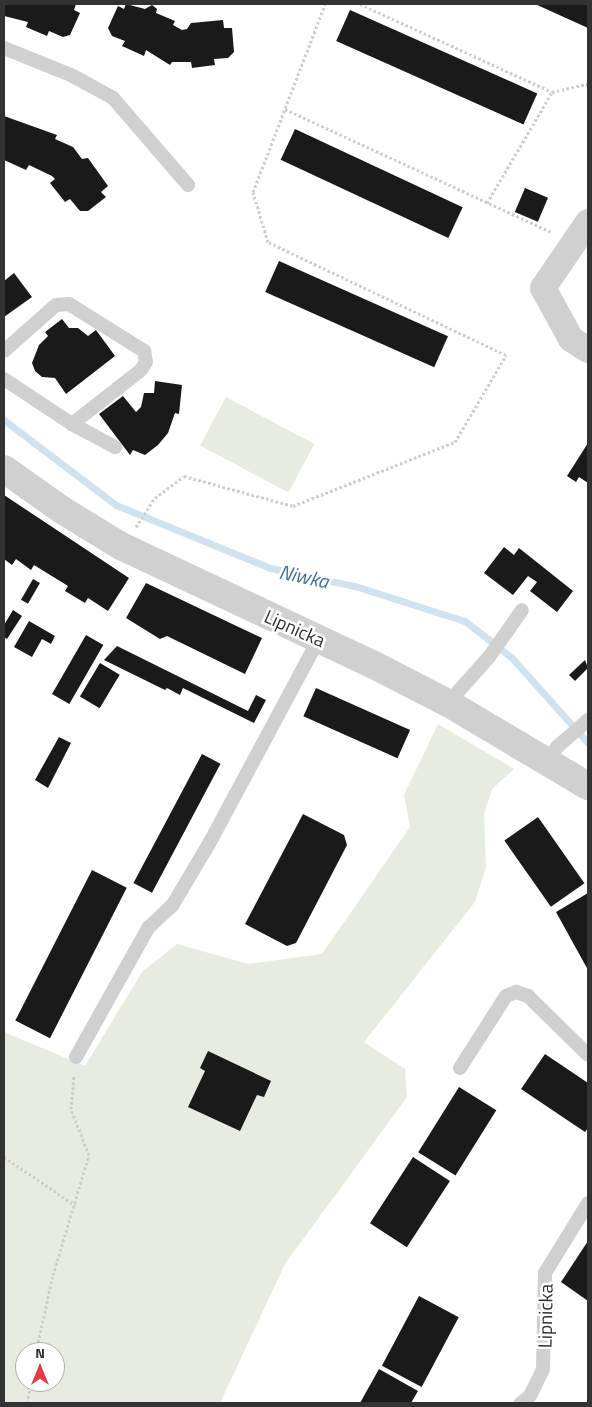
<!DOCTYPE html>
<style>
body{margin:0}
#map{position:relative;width:592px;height:1407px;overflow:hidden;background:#fff;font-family:"Titillium Web",sans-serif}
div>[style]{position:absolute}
.green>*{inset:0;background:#e6ecdf;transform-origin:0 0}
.stream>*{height:7px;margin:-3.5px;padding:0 3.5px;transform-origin:3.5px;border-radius:3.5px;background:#cfe2ee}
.building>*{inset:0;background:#1a1a1a;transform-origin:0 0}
.path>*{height:3px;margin-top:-1.5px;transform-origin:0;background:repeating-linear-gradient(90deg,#cdcdcd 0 2.5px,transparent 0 5px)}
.service>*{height:14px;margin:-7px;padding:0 7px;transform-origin:7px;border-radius:7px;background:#d0d0d0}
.minor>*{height:26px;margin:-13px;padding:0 13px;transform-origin:13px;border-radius:13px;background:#d0d0d0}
.tertiary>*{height:28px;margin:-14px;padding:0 14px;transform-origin:14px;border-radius:14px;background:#d0d0d0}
span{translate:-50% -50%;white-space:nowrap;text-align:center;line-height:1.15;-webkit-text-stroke:5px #fff;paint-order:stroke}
.street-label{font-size:19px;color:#333}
.water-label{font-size:20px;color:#3f7597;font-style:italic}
.frame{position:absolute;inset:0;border:5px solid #333;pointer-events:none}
.north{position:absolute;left:15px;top:1342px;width:50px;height:50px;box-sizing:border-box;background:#fff;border:1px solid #adadad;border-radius:50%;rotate:0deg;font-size:14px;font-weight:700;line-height:20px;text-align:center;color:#333}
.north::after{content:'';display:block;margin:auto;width:18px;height:22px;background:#e63946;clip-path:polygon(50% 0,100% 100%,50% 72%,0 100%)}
</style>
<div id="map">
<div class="green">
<div style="left:226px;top:397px;width:100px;height:55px;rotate:28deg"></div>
<div style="clip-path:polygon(evenodd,438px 724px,514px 769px,492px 789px,484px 813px,486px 868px,475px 902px,364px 1042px,405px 1069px,407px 1097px,285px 1264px,220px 1403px,4px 1403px,4px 1032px,85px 1066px,142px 972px,177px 944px,248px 964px,322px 954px,410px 827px,404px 795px,438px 724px,25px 1352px,55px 1352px,55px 1382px,25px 1382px,25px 1352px)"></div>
</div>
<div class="stream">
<div style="left:4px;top:420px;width:141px;rotate:37.2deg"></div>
<div style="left:116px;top:505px;width:166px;rotate:22.2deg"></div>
<div style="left:270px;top:568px;width:87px;rotate:12deg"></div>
<div style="left:355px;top:586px;width:115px;rotate:17.7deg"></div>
<div style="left:465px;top:621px;width:60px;rotate:38.2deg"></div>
<div style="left:512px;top:658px;width:114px;rotate:48.2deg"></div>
</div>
<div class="building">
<div style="clip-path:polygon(4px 4px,76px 4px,74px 10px,80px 13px,70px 35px,63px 37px,49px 31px,47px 36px,26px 27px,28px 22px,4px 16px)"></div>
<div style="clip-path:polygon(126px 4px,145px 9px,152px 5px,157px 9px,156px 13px,175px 21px,173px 25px,182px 30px,187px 29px,191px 23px,223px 20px,224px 28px,232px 28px,234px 52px,228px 58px,214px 59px,215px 65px,192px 68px,191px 62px,172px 62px,170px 65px,146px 50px,144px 56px,122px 46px,125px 41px,112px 36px,108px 28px,118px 6px,124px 9px)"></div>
<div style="clip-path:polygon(535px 4px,588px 4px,588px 28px)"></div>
<div style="left:350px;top:10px;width:205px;height:34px;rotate:24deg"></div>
<div style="clip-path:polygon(4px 116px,57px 135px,55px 139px,73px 147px,82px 159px,88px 158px,108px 186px,101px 192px,106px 197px,88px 211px,80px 211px,70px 199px,65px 202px,50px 183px,55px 179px,52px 176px,29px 165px,26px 170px,4px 160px)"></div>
<div style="left:295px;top:129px;width:185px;height:34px;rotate:25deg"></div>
<div style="left:525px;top:188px;width:25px;height:26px;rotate:23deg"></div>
<div style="left:279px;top:261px;width:185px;height:34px;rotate:24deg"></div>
<div style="clip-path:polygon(14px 273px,32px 297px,4px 317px,4px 281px)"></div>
<div style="clip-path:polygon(62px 319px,69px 328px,78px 328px,88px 336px,96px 330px,115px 356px,66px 394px,55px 378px,42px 377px,35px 371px,32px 363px,39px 345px,48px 336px,45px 332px)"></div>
<div style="clip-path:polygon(155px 381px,182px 385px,179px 414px,175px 413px,168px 433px,158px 445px,145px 455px,133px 450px,130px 455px,99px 414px,123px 396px,136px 412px,141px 407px,144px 393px,154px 393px)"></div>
<div style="clip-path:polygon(588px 443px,588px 483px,579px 477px,576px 482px,567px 476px)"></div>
<div style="clip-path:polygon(4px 495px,129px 578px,108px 611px,88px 598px,85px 603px,65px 591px,68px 586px,34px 565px,31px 570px,16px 559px,12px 565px,4px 559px)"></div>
<div style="clip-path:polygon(504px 547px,514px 555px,519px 548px,573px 591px,557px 612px,530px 591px,537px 582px,528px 576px,513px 595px,484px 573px)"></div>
<div style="left:33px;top:579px;width:8px;height:24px;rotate:30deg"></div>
<div style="clip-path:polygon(146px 583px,262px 638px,245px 674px,167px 636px,160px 639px,126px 618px)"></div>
<div style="clip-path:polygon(13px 610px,22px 616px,7px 639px,4px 637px,4px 625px)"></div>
<div style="clip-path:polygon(29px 621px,55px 636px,51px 644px,42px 639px,32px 657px,14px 647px)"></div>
<div style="left:86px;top:635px;width:20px;height:68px;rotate:30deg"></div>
<div style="clip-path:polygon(117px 646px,248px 711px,256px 695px,266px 700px,254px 723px,183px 688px,180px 695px,167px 688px,165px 690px,104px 660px)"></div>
<div style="clip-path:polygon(585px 660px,588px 668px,575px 681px,569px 675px)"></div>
<div style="left:100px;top:663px;width:23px;height:39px;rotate:31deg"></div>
<div style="left:316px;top:688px;width:103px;height:31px;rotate:24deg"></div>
<div style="clip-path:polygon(59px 737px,71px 743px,48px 788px,35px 780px)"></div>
<div style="left:202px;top:754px;width:21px;height:146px;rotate:28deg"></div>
<div style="clip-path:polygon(303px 814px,344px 835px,347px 845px,296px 943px,287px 946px,245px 924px)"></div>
<div style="left:538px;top:817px;width:81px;height:41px;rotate:55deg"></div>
<div style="left:92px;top:870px;width:39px;height:169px;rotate:27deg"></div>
<div style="clip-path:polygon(588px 893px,588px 970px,556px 912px)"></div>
<div style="clip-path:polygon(208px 1051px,271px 1081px,264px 1097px,257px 1095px,240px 1131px,188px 1107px,205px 1071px,200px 1068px)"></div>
<div style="clip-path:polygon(545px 1054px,588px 1083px,588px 1128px,585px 1132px,521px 1089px)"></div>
<div style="left:459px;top:1087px;width:44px;height:77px;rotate:32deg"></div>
<div style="left:413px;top:1157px;width:44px;height:79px;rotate:33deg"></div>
<div style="clip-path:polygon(588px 1241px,588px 1301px,561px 1282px)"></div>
<div style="left:419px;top:1296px;width:45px;height:79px;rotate:28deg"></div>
<div style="clip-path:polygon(379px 1369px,418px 1391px,411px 1403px,360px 1403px)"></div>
</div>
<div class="path">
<div style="left:360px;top:4px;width:211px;rotate:24.6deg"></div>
<div style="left:552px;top:92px;width:37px;rotate:-13deg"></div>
<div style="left:285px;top:109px;width:293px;rotate:24.8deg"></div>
<div style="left:487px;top:203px;width:129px;rotate:-59.6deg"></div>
<div style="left:136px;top:527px;width:35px;rotate:-57deg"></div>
<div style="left:155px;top:498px;width:36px;rotate:-37deg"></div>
<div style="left:184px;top:476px;width:113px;rotate:15.4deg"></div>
<div style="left:293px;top:506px;width:174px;rotate:-21.6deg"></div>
<div style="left:455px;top:442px;width:101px;rotate:-59.6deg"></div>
<div style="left:506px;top:355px;width:263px;rotate:-154.6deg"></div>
<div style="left:268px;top:242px;width:52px;rotate:-106.7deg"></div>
<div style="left:253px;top:192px;width:201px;rotate:-69deg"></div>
<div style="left:4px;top:1157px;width:86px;rotate:34.1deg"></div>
<div style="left:36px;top:1352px;width:79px;rotate:-77.6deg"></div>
<div style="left:53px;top:1275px;width:125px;rotate:-73.3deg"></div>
<div style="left:89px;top:1155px;width:49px;rotate:-111.4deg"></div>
<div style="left:71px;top:1109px;width:34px;rotate:-85deg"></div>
<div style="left:27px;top:1403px;width:21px;rotate:-79deg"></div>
</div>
<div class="service">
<div style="left:4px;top:48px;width:74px;rotate:22.1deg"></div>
<div style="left:73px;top:76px;width:46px;rotate:28.8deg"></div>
<div style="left:113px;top:98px;width:115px;rotate:49.2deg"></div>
<div style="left:4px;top:351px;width:69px;rotate:-41.5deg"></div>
<div style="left:56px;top:305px;width:13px;rotate:-4deg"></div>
<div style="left:69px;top:304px;width:89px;rotate:32.1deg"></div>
<div style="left:144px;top:351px;width:11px;rotate:80deg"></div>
<div style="left:146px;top:362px;width:9px;rotate:122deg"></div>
<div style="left:141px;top:370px;width:88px;rotate:142deg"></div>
<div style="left:4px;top:379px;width:82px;rotate:33.5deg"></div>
<div style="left:72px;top:424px;width:49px;rotate:28.1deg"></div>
<div style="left:448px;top:703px;width:62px;rotate:-48.3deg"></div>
<div style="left:489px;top:657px;width:57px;rotate:-54.9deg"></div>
<div style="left:547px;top:761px;width:17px;rotate:-54deg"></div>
<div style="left:557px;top:747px;width:41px;rotate:-41.1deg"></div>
<div style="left:76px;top:1057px;width:148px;rotate:-60.8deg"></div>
<div style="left:148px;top:928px;width:33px;rotate:-43deg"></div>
<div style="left:172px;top:906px;width:74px;rotate:-59.3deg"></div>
<div style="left:210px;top:842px;width:230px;rotate:-61.8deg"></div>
<div style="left:460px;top:1068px;width:85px;rotate:-57.4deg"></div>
<div style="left:506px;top:996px;width:11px;rotate:-22deg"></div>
<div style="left:516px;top:992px;width:13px;rotate:18deg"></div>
<div style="left:528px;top:996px;width:84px;rotate:44.5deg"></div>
<div style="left:521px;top:1403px;width:11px;rotate:-38deg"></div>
<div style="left:530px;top:1396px;width:30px;rotate:-64deg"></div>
<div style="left:543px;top:1369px;width:96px;rotate:-88.8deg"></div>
<div style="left:545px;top:1273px;width:82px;rotate:-58.4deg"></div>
</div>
<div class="minor">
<div style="left:588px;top:222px;width:80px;rotate:124.3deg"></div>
<div style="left:543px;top:288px;width:58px;rotate:61.2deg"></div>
<div style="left:571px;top:339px;width:20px;rotate:33deg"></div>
</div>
<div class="tertiary">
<div style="left:4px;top:469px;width:71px;rotate:35.3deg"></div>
<div style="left:62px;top:510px;width:69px;rotate:31.4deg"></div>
<div style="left:121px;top:546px;width:280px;rotate:25.2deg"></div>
<div style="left:374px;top:665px;width:83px;rotate:27.2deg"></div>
<div style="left:448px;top:703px;width:163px;rotate:30.7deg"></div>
</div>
<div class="street-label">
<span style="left:295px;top:628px;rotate:24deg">Lipnicka</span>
<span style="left:545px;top:1316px;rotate:-89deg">Lipnicka</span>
</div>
<div class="water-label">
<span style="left:304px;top:576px;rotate:12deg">Niwka</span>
</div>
<div class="frame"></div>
<div class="north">N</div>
</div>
